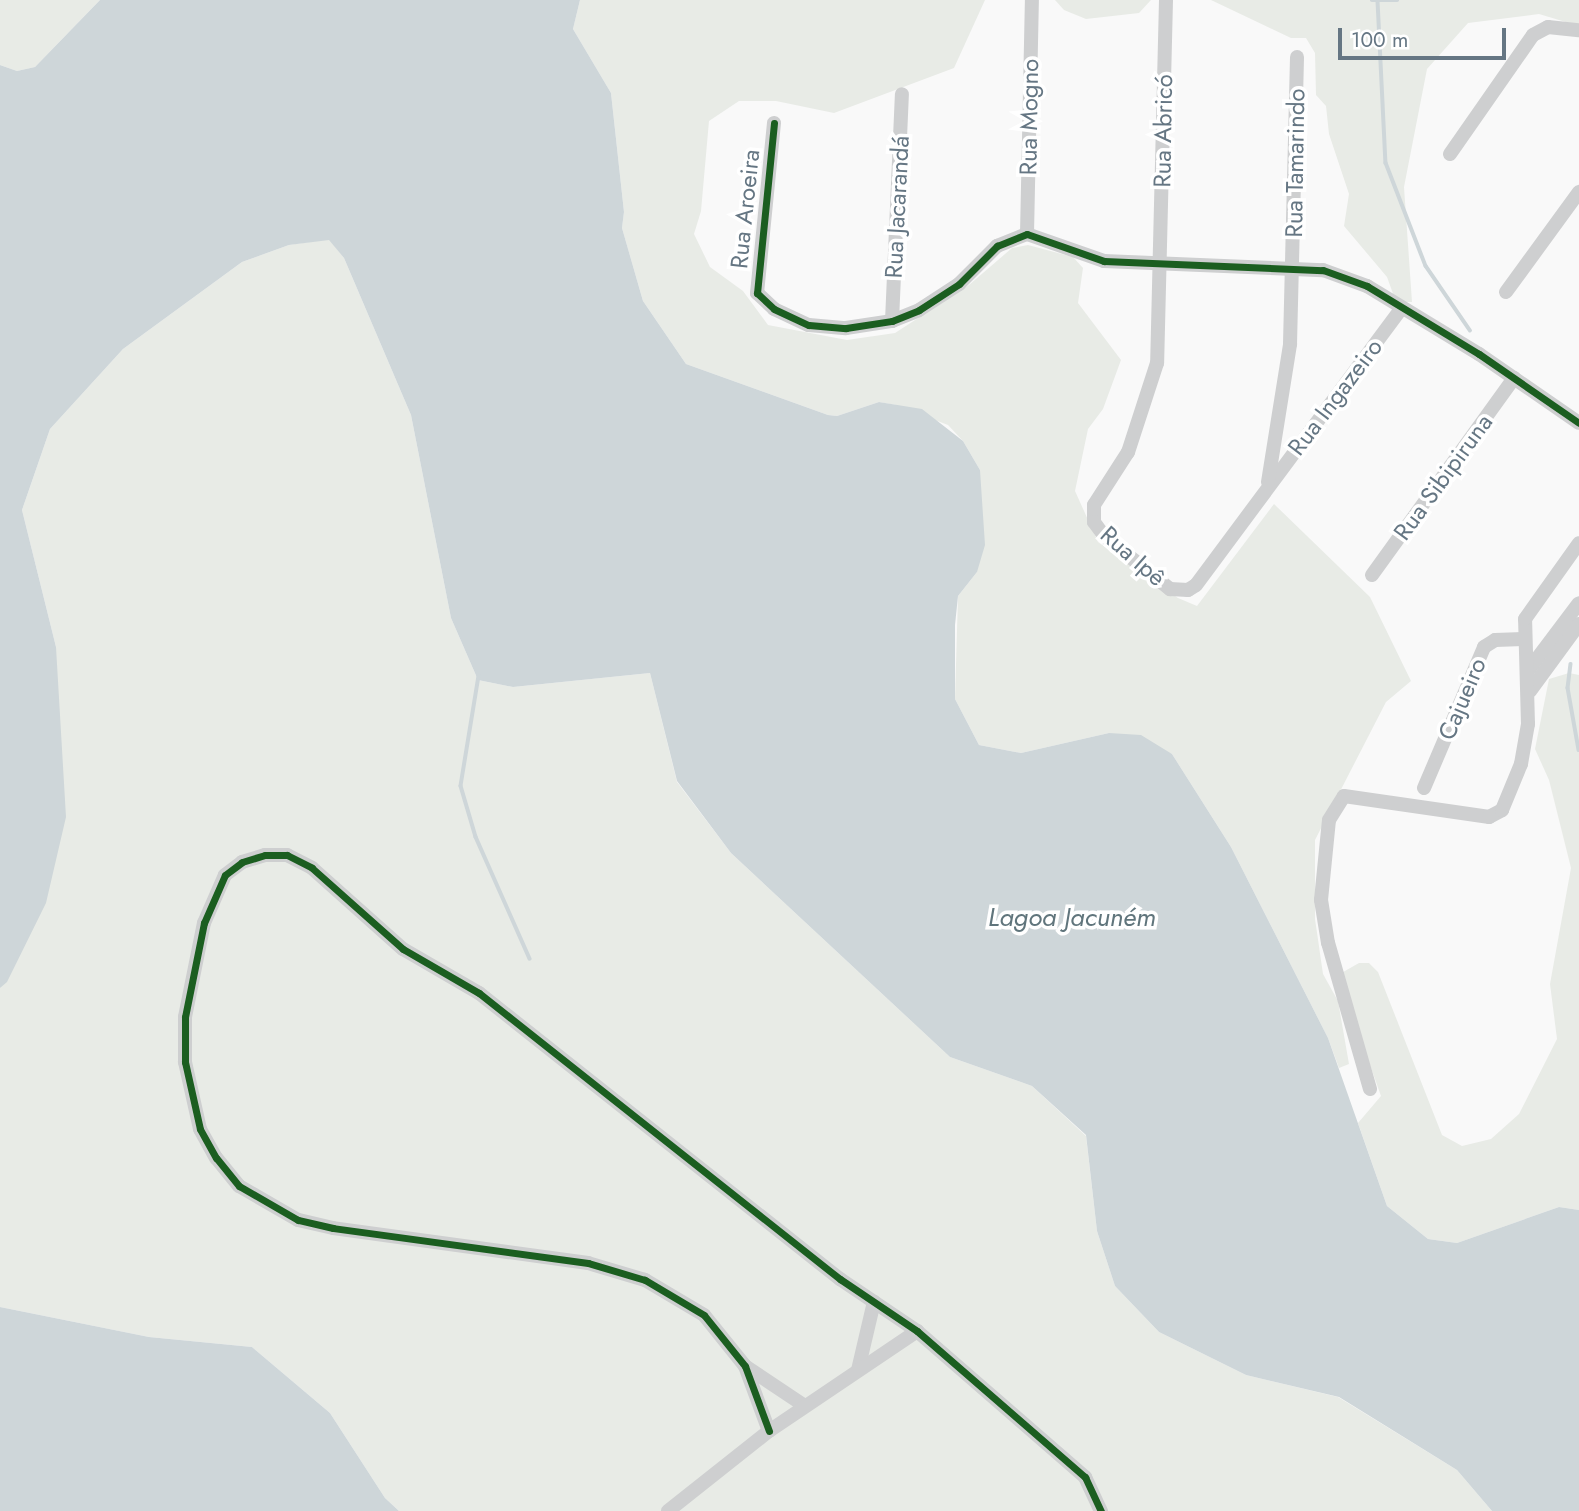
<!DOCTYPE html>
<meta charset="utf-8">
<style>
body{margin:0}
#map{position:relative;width:1579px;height:1511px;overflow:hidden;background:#f9f9f9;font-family:Jost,sans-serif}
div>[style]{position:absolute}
.green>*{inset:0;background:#e8ebe6}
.water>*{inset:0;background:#ced6d9}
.stream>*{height:3.5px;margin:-1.75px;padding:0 1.75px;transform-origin:1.75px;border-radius:1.75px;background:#ced6d9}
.minor>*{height:14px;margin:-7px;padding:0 7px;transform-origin:7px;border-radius:7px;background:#cecfd0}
.cycleway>*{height:7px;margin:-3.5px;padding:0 3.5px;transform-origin:3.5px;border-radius:3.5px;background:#1b5e20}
span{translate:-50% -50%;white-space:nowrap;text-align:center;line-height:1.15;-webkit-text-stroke:7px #fff;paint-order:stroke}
.street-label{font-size:24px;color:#657683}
.water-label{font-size:26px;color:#60757c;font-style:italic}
.scale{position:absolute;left:1338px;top:28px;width:168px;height:32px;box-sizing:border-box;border:4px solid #657683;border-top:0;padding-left:9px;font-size:21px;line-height:24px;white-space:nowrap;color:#657683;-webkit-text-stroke:5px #fff;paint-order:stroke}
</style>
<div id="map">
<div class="green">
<div style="clip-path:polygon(0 0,100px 0,35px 67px,17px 71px,0 65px)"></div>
<div style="clip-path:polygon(580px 0,985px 0,954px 68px,834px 113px,776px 101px,739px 101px,709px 121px,701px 211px,694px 234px,710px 267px,743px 291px,768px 325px,847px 340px,895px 333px,969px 285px,1012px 248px,1028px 245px,1073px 257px,1083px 268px,1078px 303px,1121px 360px,1103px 409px,1088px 429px,1075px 491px,1098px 542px,1178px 598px,1197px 606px,1274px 504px,1370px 597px,1411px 681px,1386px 702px,1315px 840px,1315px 919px,1323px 974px,1338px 1001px,1349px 1064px,1339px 1068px,1328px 1038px,1231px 847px,1172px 754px,1109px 733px,1021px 753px,979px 745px,955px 699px,958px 596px,977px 572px,980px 470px,963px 441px,948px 425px,896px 405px,879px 402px,837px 416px,828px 415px,686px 364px,643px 301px,622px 228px,624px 212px,611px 93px,573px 29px)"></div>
<div style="clip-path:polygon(1055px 0,1151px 0,1139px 13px,1086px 19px,1064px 10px)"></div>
<div style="clip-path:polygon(1211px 0,1579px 0,1579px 26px,1539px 14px,1468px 23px,1427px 69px,1404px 187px,1412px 302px,1396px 302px,1387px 277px,1344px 226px,1349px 194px,1329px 134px,1326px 106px,1316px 95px,1315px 53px,1306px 38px,1291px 38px)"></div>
<div style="clip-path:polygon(329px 239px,344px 258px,411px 415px,451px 618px,478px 680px,513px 687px,650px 673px,677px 782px,731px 853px,950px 1057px,1032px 1086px,1086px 1136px,1097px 1231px,1115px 1286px,1159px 1332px,1246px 1375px,1338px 1397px,1457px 1470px,1492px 1511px,399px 1511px,385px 1498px,330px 1413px,252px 1347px,149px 1337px,0 1307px,0 988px,9px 973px,56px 647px,22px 510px,50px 429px,123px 349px,242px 262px,289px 245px)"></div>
<div style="clip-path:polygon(1569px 673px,1579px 675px,1579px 1210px,1559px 1207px,1457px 1243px,1428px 1239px,1387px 1206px,1358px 1123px,1381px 1096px,1338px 975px,1359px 963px,1369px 963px,1378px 972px,1442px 1135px,1462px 1146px,1491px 1139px,1519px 1114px,1557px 1039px,1550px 984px,1571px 868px,1549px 780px,1535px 749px,1549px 679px)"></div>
</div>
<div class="water">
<div style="clip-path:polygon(100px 0,580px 0,573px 29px,611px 93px,624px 212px,622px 228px,643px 301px,686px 364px,828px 415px,837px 416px,879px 402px,922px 409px,963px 441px,980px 470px,985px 545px,977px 572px,958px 596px,955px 625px,955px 699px,979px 745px,1021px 753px,1109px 733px,1141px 735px,1172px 754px,1231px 847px,1328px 1038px,1387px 1206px,1428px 1239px,1457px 1243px,1559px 1207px,1579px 1210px,1579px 1511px,1492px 1511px,1457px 1470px,1339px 1397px,1246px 1375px,1159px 1332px,1115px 1286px,1097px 1231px,1086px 1135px,1032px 1086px,950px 1057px,731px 853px,677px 781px,650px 673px,513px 687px,478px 680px,451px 618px,411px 415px,344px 258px,329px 240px,289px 245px,242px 262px,123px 349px,50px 429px,22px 510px,56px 647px,66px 817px,46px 903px,7px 982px,0 988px,0 65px,17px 71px,35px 67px)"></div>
<div style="clip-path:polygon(0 1307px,149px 1337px,252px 1347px,330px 1413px,385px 1498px,399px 1511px,0 1511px)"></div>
</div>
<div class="stream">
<div style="left:1372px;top:0;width:25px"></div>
<div style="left:1378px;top:1px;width:162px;rotate:87.2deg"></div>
<div style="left:1386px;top:163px;width:110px;rotate:68.8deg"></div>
<div style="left:1426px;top:266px;width:78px;rotate:55.5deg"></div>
<div style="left:1571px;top:664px;width:24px;rotate:97deg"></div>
<div style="left:1568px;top:688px;width:63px;rotate:79.9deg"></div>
<div style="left:479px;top:676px;width:111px;rotate:99.3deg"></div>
<div style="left:461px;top:786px;width:53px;rotate:73.6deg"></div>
<div style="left:476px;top:837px;width:133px;rotate:66.1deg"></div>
</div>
<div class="minor">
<div style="left:1166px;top:0;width:363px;rotate:91.4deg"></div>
<div style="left:1157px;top:363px;width:94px;rotate:108deg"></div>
<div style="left:1128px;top:452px;width:63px;rotate:122.7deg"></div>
<div style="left:1094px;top:505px;width:17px;rotate:90deg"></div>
<div style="left:1094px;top:522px;width:17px;rotate:54deg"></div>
<div style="left:1104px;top:536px;width:85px;rotate:38.8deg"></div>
<div style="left:1170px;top:589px;width:18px;rotate:3deg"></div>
<div style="left:1188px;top:590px;width:9px;rotate:-32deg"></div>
<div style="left:1196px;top:585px;width:344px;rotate:-53.4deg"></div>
<div style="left:774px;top:123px;width:171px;rotate:95.7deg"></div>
<div style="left:757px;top:293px;width:23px;rotate:43deg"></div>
<div style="left:774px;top:309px;width:38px;rotate:25deg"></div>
<div style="left:809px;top:325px;width:37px;rotate:5deg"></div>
<div style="left:846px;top:328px;width:47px;rotate:-8.7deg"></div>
<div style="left:892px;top:321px;width:29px;rotate:-22deg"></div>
<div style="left:919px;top:310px;width:48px;rotate:-33deg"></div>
<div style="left:959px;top:284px;width:54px;rotate:-45deg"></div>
<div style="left:997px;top:246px;width:32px;rotate:-22deg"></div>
<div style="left:1027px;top:234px;width:82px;rotate:19.3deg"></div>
<div style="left:1104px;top:261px;width:219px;rotate:2.4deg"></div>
<div style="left:1323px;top:270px;width:47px;rotate:20deg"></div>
<div style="left:1367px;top:286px;width:131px;rotate:31.3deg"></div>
<div style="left:1479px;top:354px;width:121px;rotate:34.6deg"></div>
<div style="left:1450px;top:154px;width:145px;rotate:-55.1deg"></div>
<div style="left:1533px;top:35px;width:17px;rotate:-28deg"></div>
<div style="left:1548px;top:27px;width:31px;rotate:6deg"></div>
<div style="left:1027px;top:234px;width:234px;rotate:-88.8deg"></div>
<div style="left:1506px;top:292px;width:124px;rotate:-53.9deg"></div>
<div style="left:892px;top:321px;width:227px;rotate:-87.5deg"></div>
<div style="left:1268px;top:482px;width:140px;rotate:-80.9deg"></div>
<div style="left:1290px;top:344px;width:287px;rotate:-88.6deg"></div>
<div style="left:1372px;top:575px;width:243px;rotate:-54.2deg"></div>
<div style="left:1527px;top:672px;width:86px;rotate:-53deg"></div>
<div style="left:1530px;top:691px;width:83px;rotate:-53.8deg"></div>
<div style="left:1424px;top:788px;width:153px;rotate:-66.9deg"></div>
<div style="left:1484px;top:647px;width:13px;rotate:-32deg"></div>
<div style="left:1495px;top:640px;width:28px;rotate:-2deg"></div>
<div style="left:1370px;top:1089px;width:152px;rotate:-106deg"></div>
<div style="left:1328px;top:943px;width:44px;rotate:-99.2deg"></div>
<div style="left:1321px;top:900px;width:80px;rotate:-84.3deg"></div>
<div style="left:1329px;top:820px;width:28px;rotate:-58deg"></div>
<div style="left:1344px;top:796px;width:147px;rotate:8.2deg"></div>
<div style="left:1489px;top:817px;width:15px;rotate:-28deg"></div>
<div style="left:1502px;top:810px;width:50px;rotate:-67.6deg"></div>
<div style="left:1521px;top:764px;width:41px;rotate:-80.1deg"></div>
<div style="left:1528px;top:724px;width:105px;rotate:-91.6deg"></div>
<div style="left:1525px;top:619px;width:93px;rotate:-54.6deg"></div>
<div style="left:745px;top:1366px;width:72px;rotate:33.7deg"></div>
<div style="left:858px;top:1370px;width:70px;rotate:-76.8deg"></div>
<div style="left:769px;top:1431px;width:69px;rotate:-110.3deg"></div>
<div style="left:745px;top:1366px;width:65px;rotate:-128.8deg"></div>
<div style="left:704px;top:1315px;width:69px;rotate:-149.3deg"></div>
<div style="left:645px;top:1280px;width:59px;rotate:-163.4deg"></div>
<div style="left:588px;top:1263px;width:257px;rotate:-172.2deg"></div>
<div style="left:333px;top:1228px;width:36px;rotate:-167deg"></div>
<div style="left:298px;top:1220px;width:68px;rotate:-150deg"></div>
<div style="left:239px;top:1186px;width:36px;rotate:-129deg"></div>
<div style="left:216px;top:1158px;width:33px;rotate:-119deg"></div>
<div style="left:200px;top:1129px;width:69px;rotate:-102.6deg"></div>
<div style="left:185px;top:1062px;width:45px;rotate:-90deg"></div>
<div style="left:185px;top:1017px;width:96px;rotate:-78.6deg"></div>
<div style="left:204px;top:923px;width:52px;rotate:-66.4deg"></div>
<div style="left:225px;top:875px;width:21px;rotate:-37deg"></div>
<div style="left:242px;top:862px;width:24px;rotate:-17deg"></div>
<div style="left:265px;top:855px;width:22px"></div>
<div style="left:287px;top:855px;width:28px;rotate:27deg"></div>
<div style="left:312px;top:868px;width:122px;rotate:41.7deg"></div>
<div style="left:403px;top:949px;width:88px;rotate:30.1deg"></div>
<div style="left:479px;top:993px;width:461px;rotate:38.4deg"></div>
<div style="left:840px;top:1279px;width:93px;rotate:34deg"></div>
<div style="left:917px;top:1331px;width:223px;rotate:41deg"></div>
<div style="left:1085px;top:1477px;width:38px;rotate:65deg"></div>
<div style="left:668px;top:1511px;width:129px;rotate:-38.4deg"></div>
<div style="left:769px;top:1431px;width:179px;rotate:-34deg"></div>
</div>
<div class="cycleway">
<div style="left:774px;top:123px;width:171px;rotate:95.7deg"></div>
<div style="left:757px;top:293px;width:23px;rotate:43deg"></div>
<div style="left:774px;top:309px;width:38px;rotate:25deg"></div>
<div style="left:809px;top:325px;width:37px;rotate:5deg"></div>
<div style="left:846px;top:328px;width:47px;rotate:-8.7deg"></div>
<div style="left:892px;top:321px;width:29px;rotate:-22deg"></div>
<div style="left:919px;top:310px;width:48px;rotate:-33deg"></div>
<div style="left:959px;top:284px;width:54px;rotate:-45deg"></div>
<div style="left:997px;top:246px;width:32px;rotate:-22deg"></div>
<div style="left:1027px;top:234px;width:82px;rotate:19.3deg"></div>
<div style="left:1104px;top:261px;width:219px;rotate:2.4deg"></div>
<div style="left:1323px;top:270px;width:47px;rotate:20deg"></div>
<div style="left:1367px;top:286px;width:131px;rotate:31.3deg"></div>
<div style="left:1479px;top:354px;width:121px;rotate:34.6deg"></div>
<div style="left:769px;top:1431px;width:69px;rotate:-110.3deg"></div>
<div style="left:745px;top:1366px;width:65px;rotate:-128.8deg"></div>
<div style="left:704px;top:1315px;width:69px;rotate:-149.3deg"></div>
<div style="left:645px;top:1280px;width:59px;rotate:-163.4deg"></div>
<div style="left:588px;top:1263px;width:257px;rotate:-172.2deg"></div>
<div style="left:333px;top:1228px;width:36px;rotate:-167deg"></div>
<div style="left:298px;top:1220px;width:68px;rotate:-150deg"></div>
<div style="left:239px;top:1186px;width:36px;rotate:-129deg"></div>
<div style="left:216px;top:1158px;width:33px;rotate:-119deg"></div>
<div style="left:200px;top:1129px;width:69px;rotate:-102.6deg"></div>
<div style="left:185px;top:1062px;width:45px;rotate:-90deg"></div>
<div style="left:185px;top:1017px;width:96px;rotate:-78.6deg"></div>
<div style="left:204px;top:923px;width:52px;rotate:-66.4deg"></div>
<div style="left:225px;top:875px;width:21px;rotate:-37deg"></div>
<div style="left:242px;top:862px;width:24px;rotate:-17deg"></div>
<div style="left:265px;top:855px;width:22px"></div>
<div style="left:287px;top:855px;width:28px;rotate:27deg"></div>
<div style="left:312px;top:868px;width:122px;rotate:41.7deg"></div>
<div style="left:403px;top:949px;width:88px;rotate:30.1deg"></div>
<div style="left:479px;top:993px;width:461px;rotate:38.4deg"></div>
<div style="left:840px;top:1279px;width:93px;rotate:34deg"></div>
<div style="left:917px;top:1331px;width:223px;rotate:41deg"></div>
<div style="left:1085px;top:1477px;width:38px;rotate:65deg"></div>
</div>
<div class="street-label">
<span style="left:1029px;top:117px;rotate:-89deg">Rua Mogno</span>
<span style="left:1163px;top:131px;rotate:-89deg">Rua Abricó</span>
<span style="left:1295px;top:163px;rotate:-89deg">Rua Tamarindo</span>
<span style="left:897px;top:207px;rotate:-87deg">Rua Jacarandá</span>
<span style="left:745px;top:209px;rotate:-84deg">Rua Aroeira</span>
<span style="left:1335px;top:397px;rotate:-53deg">Rua Ingazeiro</span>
<span style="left:1443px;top:477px;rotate:-54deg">Rua Sibipiruna</span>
<span style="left:1133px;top:556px;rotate:41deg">Rua Ipê</span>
<span style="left:1462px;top:699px;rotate:-67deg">Cajueiro</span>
</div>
<div class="water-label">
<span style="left:1072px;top:918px">Lagoa Jacuném</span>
</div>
<div class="scale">100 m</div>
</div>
